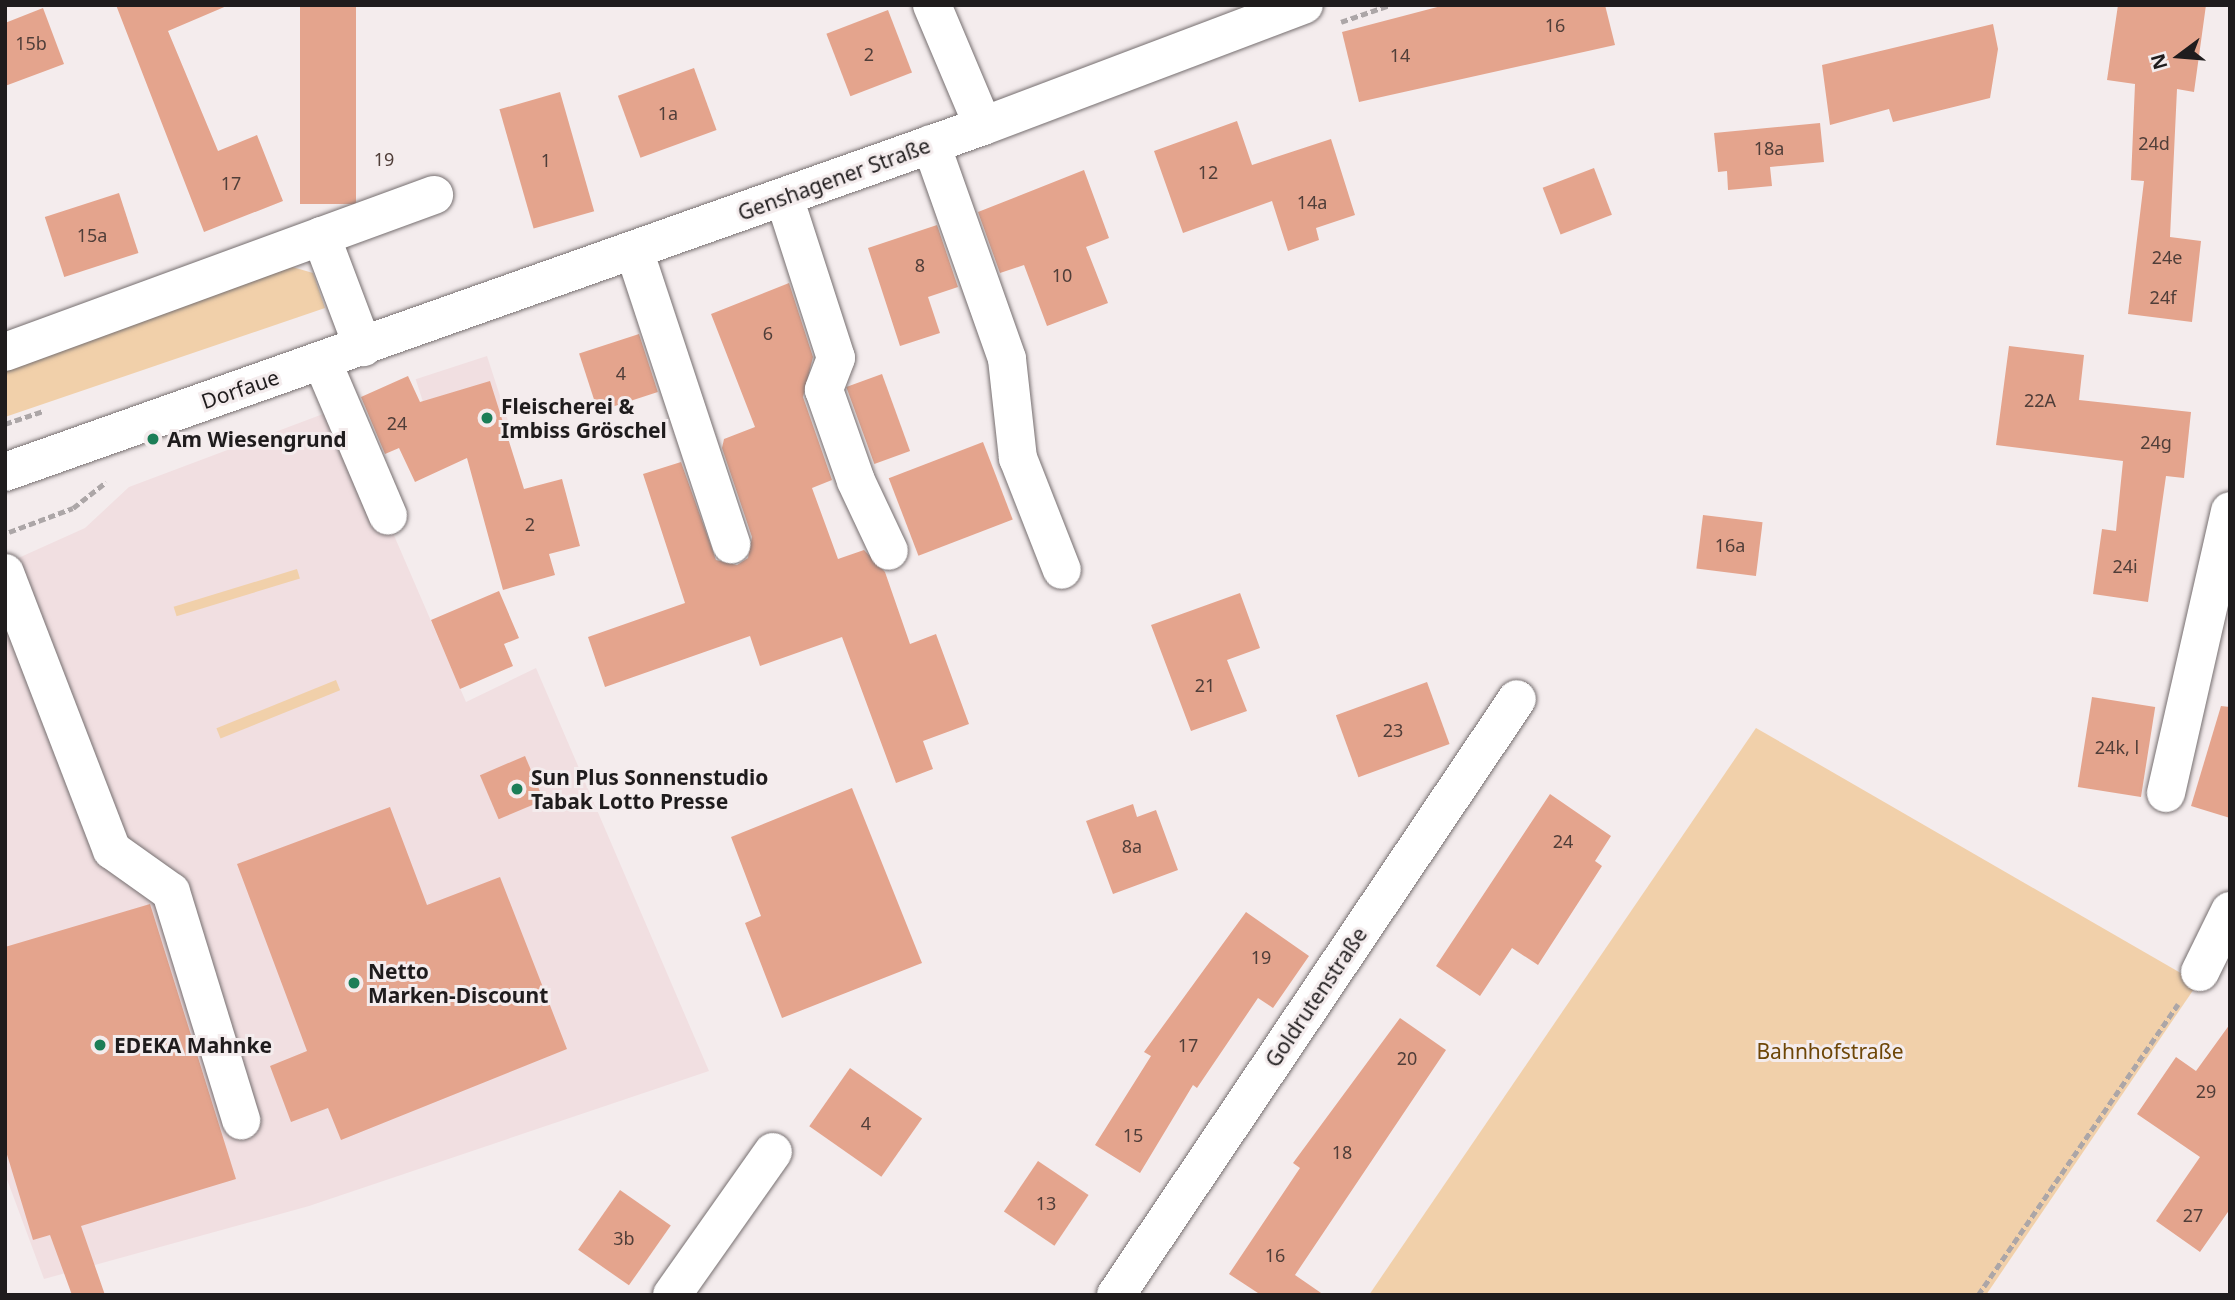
<!DOCTYPE html>
<meta charset="utf-8">
<style>
body{margin:0}
#map{position:relative;width:2235px;height:1300px;overflow:hidden;background:#f4eced;font-family:"Noto Sans",sans-serif}
div>[style]{position:absolute}
.built>*{inset:0;background:#f1dfe1;transform-origin:0 0}
.green>*{inset:0;background:#f1d0aa;transform-origin:0 0}
.building>*{inset:0;background:#e4a48d;transform-origin:0 0}
.path>*{height:4.5px;margin-top:-2.25px;transform-origin:0;background:repeating-linear-gradient(90deg,#aca6a7 0 7px,transparent 0 10.5px)}
.roads{filter:drop-shadow(0 0 2px #766f70) drop-shadow(0 0 2px #766f70)}
.minor>*{height:38px;margin:-19px;padding:0 19px;transform-origin:19px;border-radius:19px;background:#fff}
.dots>*{width:19px;height:19px;translate:-50% -50%;box-sizing:border-box;border:4px solid #f4eced;border-radius:50%}
span{translate:-50% -50%;white-space:nowrap;text-align:center;line-height:1.15;-webkit-text-stroke:6px #f4eced;paint-order:stroke}
.number-label{font-size:18px;color:#503e39}
.number-label span{-webkit-text-stroke-width:0}
.street-label{font-size:21px;color:#1f1c1d}
.poi-label{font-size:21px;color:#1f1c1d;font-weight:700}
.left{translate:0 -50%;text-align:left}
.park-label{font-size:21px;color:#6e4606}
.frame{position:absolute;inset:0;border:7px solid #1f1c1d;pointer-events:none}
.north{position:absolute;left:2144px;top:21px;width:70px;height:70px;-webkit-text-stroke:5px #f4eced;paint-order:stroke;rotate:254deg;font-size:19px;font-weight:700;line-height:28px;text-align:center;color:#1f1c1d}
.north::after{content:'';display:block;margin:auto;width:24px;height:32px;background:#1f1c1d;clip-path:polygon(50% 0,100% 100%,50% 72%,0 100%)}
</style>
<div id="map">
<div class="built">
<div style="left:487px;top:356px;width:86px;height:75px;rotate:72deg"></div>
<div style="clip-path:polygon(339px 408px,466px 702px,536px 668px,709px 1071px,309px 1206px,44px 1279px,5px 1174px,5px 564px,85px 528px,129px 487px)"></div>
</div>
<div class="green">
<div style="clip-path:polygon(289px 266px,313px 273px,325px 308px,5px 417px,5px 364px)"></div>
<div style="left:297px;top:569px;width:10px;height:129px;rotate:73deg"></div>
<div style="left:336px;top:680px;width:11px;height:129px;rotate:68deg"></div>
<div style="clip-path:polygon(1756px 728px,2198px 983px,1986px 1295px,1369px 1295px)"></div>
</div>
<div class="building">
<div style="clip-path:polygon(116px 5px,229px 5px,168px 31px,218px 151px,257px 135px,283px 201px,204px 232px)"></div>
<div style="left:300px;top:5px;width:56px;height:199px"></div>
<div style="clip-path:polygon(1445px 5px,1605px 5px,1615px 45px,1359px 102px,1342px 32px)"></div>
<div style="clip-path:polygon(2118px 5px,2206px 5px,2194px 92px,2177px 89px,2170px 237px,2201px 241px,2192px 322px,2128px 314px,2144px 181px,2131px 180px,2135px 84px,2107px 80px)"></div>
<div style="clip-path:polygon(43px 8px,64px 64px,5px 86px,5px 23px)"></div>
<div style="left:888px;top:10px;width:67px;height:66px;rotate:69deg"></div>
<div style="clip-path:polygon(1993px 24px,1998px 49px,1990px 98px,1893px 122px,1889px 109px,1830px 125px,1822px 65px)"></div>
<div style="left:694px;top:68px;width:66px;height:81px;rotate:70deg"></div>
<div style="left:560px;top:92px;width:124px;height:63px;rotate:74deg"></div>
<div style="clip-path:polygon(1237px 121px,1252px 165px,1331px 139px,1355px 215px,1316px 228px,1319px 240px,1288px 251px,1272px 201px,1183px 233px,1154px 151px)"></div>
<div style="clip-path:polygon(1820px 123px,1824px 162px,1770px 167px,1772px 186px,1728px 190px,1727px 171px,1718px 172px,1714px 133px)"></div>
<div style="left:1594px;top:168px;width:50px;height:55px;rotate:69deg"></div>
<div style="clip-path:polygon(1084px 170px,1109px 238px,1086px 247px,1108px 303px,1047px 326px,1024px 265px,1000px 273px,978px 212px)"></div>
<div style="left:119px;top:193px;width:63px;height:78px;rotate:72deg"></div>
<div style="clip-path:polygon(937px 225px,958px 287px,928px 297px,940px 333px,900px 346px,868px 248px)"></div>
<div style="clip-path:polygon(789px 283px,813px 357px,803px 397px,832px 480px,812px 488px,838px 559px,864px 550px,885px 572px,910px 644px,936px 634px,969px 724px,923px 741px,933px 769px,896px 783px,842px 637px,760px 666px,750px 636px,605px 687px,588px 637px,685px 603px,643px 474px,681px 462px,716px 560px,737px 565px,748px 558px,752px 537px,722px 448px,724px 439px,755px 427px,711px 314px)"></div>
<div style="left:639px;top:334px;width:61px;height:63px;rotate:72deg"></div>
<div style="clip-path:polygon(2009px 346px,2084px 355px,2079px 400px,2191px 412px,2184px 478px,2166px 476px,2148px 602px,2093px 594px,2102px 529px,2116px 531px,2123px 461px,1996px 445px)"></div>
<div style="left:882px;top:374px;width:82px;height:38px;rotate:70deg"></div>
<div style="clip-path:polygon(408px 376px,420px 402px,490px 381px,524px 489px,562px 479px,580px 546px,549px 554px,555px 575px,503px 590px,467px 458px,415px 482px,399px 448px,385px 454px,361px 397px)"></div>
<div style="left:983px;top:442px;width:83px;height:101px;rotate:69deg"></div>
<div style="left:1703px;top:515px;width:60px;height:54px;rotate:7deg"></div>
<div style="clip-path:polygon(499px 591px,519px 638px,504px 644px,513px 666px,460px 689px,431px 620px)"></div>
<div style="clip-path:polygon(1240px 593px,1260px 648px,1227px 660px,1247px 711px,1191px 731px,1151px 625px)"></div>
<div style="left:1427px;top:682px;width:66px;height:97px;rotate:70deg"></div>
<div style="left:2092px;top:697px;width:64px;height:91px;rotate:9deg"></div>
<div style="clip-path:polygon(2221px 706px,2230px 707px,2230px 818px,2191px 806px)"></div>
<div style="left:525px;top:756px;width:48px;height:49px;rotate:67deg"></div>
<div style="clip-path:polygon(852px 788px,922px 963px,782px 1018px,745px 923px,761px 916px,731px 837px)"></div>
<div style="clip-path:polygon(1550px 794px,1611px 836px,1595px 861px,1602px 866px,1538px 965px,1512px 948px,1480px 996px,1436px 966px)"></div>
<div style="clip-path:polygon(1133px 804px,1137px 817px,1156px 810px,1178px 870px,1113px 894px,1086px 821px)"></div>
<div style="clip-path:polygon(390px 807px,427px 905px,500px 877px,567px 1049px,341px 1140px,328px 1108px,291px 1122px,270px 1066px,307px 1051px,237px 864px)"></div>
<div style="clip-path:polygon(150px 904px,236px 1179px,81px 1226px,105px 1295px,72px 1295px,50px 1235px,33px 1240px,5px 1148px,5px 947px)"></div>
<div style="clip-path:polygon(1246px 912px,1309px 956px,1273px 1008px,1258px 998px,1197px 1088px,1193px 1085px,1140px 1173px,1095px 1145px,1151px 1056px,1144px 1052px)"></div>
<div style="clip-path:polygon(1400px 1018px,1446px 1050px,1295px 1275px,1324px 1295px,1261px 1295px,1229px 1274px,1300px 1168px,1293px 1163px)"></div>
<div style="clip-path:polygon(2230px 1024px,2230px 1209px,2200px 1252px,2156px 1221px,2200px 1157px,2137px 1114px,2176px 1057px,2196px 1071px)"></div>
<div style="left:850px;top:1068px;width:88px;height:71px;rotate:35deg"></div>
<div style="left:1038px;top:1161px;width:61px;height:61px;rotate:34deg"></div>
<div style="left:620px;top:1190px;width:62px;height:73px;rotate:35deg"></div>
</div>
<div class="path">
<div style="left:1341px;top:22px;width:52px;rotate:-19.1deg"></div>
<div style="left:5px;top:424px;width:40px;rotate:-18.9deg"></div>
<div style="left:9px;top:532px;width:68px;rotate:-20.6deg"></div>
<div style="left:73px;top:508px;width:42px;rotate:-38.2deg"></div>
<div style="left:1978px;top:1295px;width:353px;rotate:-55.5deg"></div>
</div>
<div class="roads">
<div class="minor">
<div style="left:932px;top:5px;width:131px;rotate:67.1deg"></div>
<div style="left:931px;top:144px;width:228px;rotate:70.5deg"></div>
<div style="left:1007px;top:359px;width:100px;rotate:83.7deg"></div>
<div style="left:1018px;top:458px;width:120px;rotate:68.6deg"></div>
<div style="left:784px;top:197px;width:169px;rotate:72.1deg"></div>
<div style="left:836px;top:358px;width:34px;rotate:111deg"></div>
<div style="left:824px;top:390px;width:96px;rotate:70.6deg"></div>
<div style="left:856px;top:481px;width:77px;rotate:64.8deg"></div>
<div style="left:321px;top:236px;width:119px;rotate:69.3deg"></div>
<div style="left:634px;top:250px;width:310px;rotate:71.7deg"></div>
<div style="left:5px;top:352px;width:457px;rotate:-20.1deg"></div>
<div style="left:322px;top:361px;width:168px;rotate:66.9deg"></div>
<div style="left:5px;top:472px;width:1037px;rotate:-19.48deg"></div>
<div style="left:983px;top:126px;width:343px;rotate:-20.7deg"></div>
<div style="left:5px;top:573px;width:297px;rotate:68.9deg"></div>
<div style="left:112px;top:850px;width:72px;rotate:35.4deg"></div>
<div style="left:171px;top:892px;width:239px;rotate:72.9deg"></div>
<div style="left:2166px;top:793px;width:289px;rotate:-77.2deg"></div>
<div style="left:2200px;top:972px;width:68px;rotate:-63.8deg"></div>
<div style="left:672px;top:1295px;width:175px;rotate:-54.8deg"></div>
<div style="left:1116px;top:1295px;width:718px;rotate:-56.07deg"></div>
</div>
</div>
<div class="dots">
<div style="left:487px;top:418px;background:#1c7e57"></div>
<div style="left:153px;top:439px;background:#1c7e57"></div>
<div style="left:517px;top:789px;background:#1c7e57"></div>
<div style="left:354px;top:983px;background:#1c7e57"></div>
<div style="left:100px;top:1045px;background:#1c7e57"></div>
</div>
<div class="number-label">
<span style="left:1555px;top:25px">16</span>
<span style="left:31px;top:43px">15b</span>
<span style="left:869px;top:54px">2</span>
<span style="left:1400px;top:55px">14</span>
<span style="left:668px;top:113px">1a</span>
<span style="left:2154px;top:143px">24d</span>
<span style="left:1769px;top:148px">18a</span>
<span style="left:384px;top:159px">19</span>
<span style="left:546px;top:160px">1</span>
<span style="left:1208px;top:172px">12</span>
<span style="left:231px;top:183px">17</span>
<span style="left:1312px;top:202px">14a</span>
<span style="left:92px;top:235px">15a</span>
<span style="left:2167px;top:257px">24e</span>
<span style="left:920px;top:265px">8</span>
<span style="left:1062px;top:275px">10</span>
<span style="left:2163px;top:297px">24f</span>
<span style="left:768px;top:333px">6</span>
<span style="left:621px;top:373px">4</span>
<span style="left:2040px;top:400px">22A</span>
<span style="left:397px;top:423px">24</span>
<span style="left:2156px;top:442px">24g</span>
<span style="left:530px;top:524px">2</span>
<span style="left:1730px;top:545px">16a</span>
<span style="left:2125px;top:566px">24i</span>
<span style="left:1205px;top:685px">21</span>
<span style="left:1393px;top:730px">23</span>
<span style="left:2117px;top:747px">24k, l</span>
<span style="left:1563px;top:841px">24</span>
<span style="left:1132px;top:846px">8a</span>
<span style="left:1261px;top:957px">19</span>
<span style="left:1188px;top:1045px">17</span>
<span style="left:1407px;top:1058px">20</span>
<span style="left:2206px;top:1091px">29</span>
<span style="left:866px;top:1123px">4</span>
<span style="left:1133px;top:1135px">15</span>
<span style="left:1342px;top:1152px">18</span>
<span style="left:1046px;top:1203px">13</span>
<span style="left:2193px;top:1215px">27</span>
<span style="left:624px;top:1238px">3b</span>
<span style="left:1275px;top:1255px">16</span>
</div>
<div class="street-label">
<span style="left:834px;top:179px;rotate:-20deg">Genshagener Straße</span>
<span style="left:240px;top:389px;rotate:-19deg">Dorfaue</span>
<span style="left:1316px;top:997px;rotate:-56deg">Goldrutenstraße</span>
</div>
<div class="poi-label">
<span class="left" style="left:501px;top:418px">Fleischerei &amp;<br>Imbiss Gröschel</span>
<span class="left" style="left:167px;top:439px">Am Wiesengrund</span>
<span class="left" style="left:531px;top:789px">Sun Plus Sonnenstudio<br>Tabak Lotto Presse</span>
<span class="left" style="left:368px;top:983px">Netto<br>Marken-Discount</span>
<span class="left" style="left:114px;top:1045px">EDEKA Mahnke</span>
</div>
<div class="park-label">
<span style="left:1830px;top:1051px">Bahnhofstraße</span>
</div>
<div class="frame"></div>
<div class="north">N</div>
</div>
